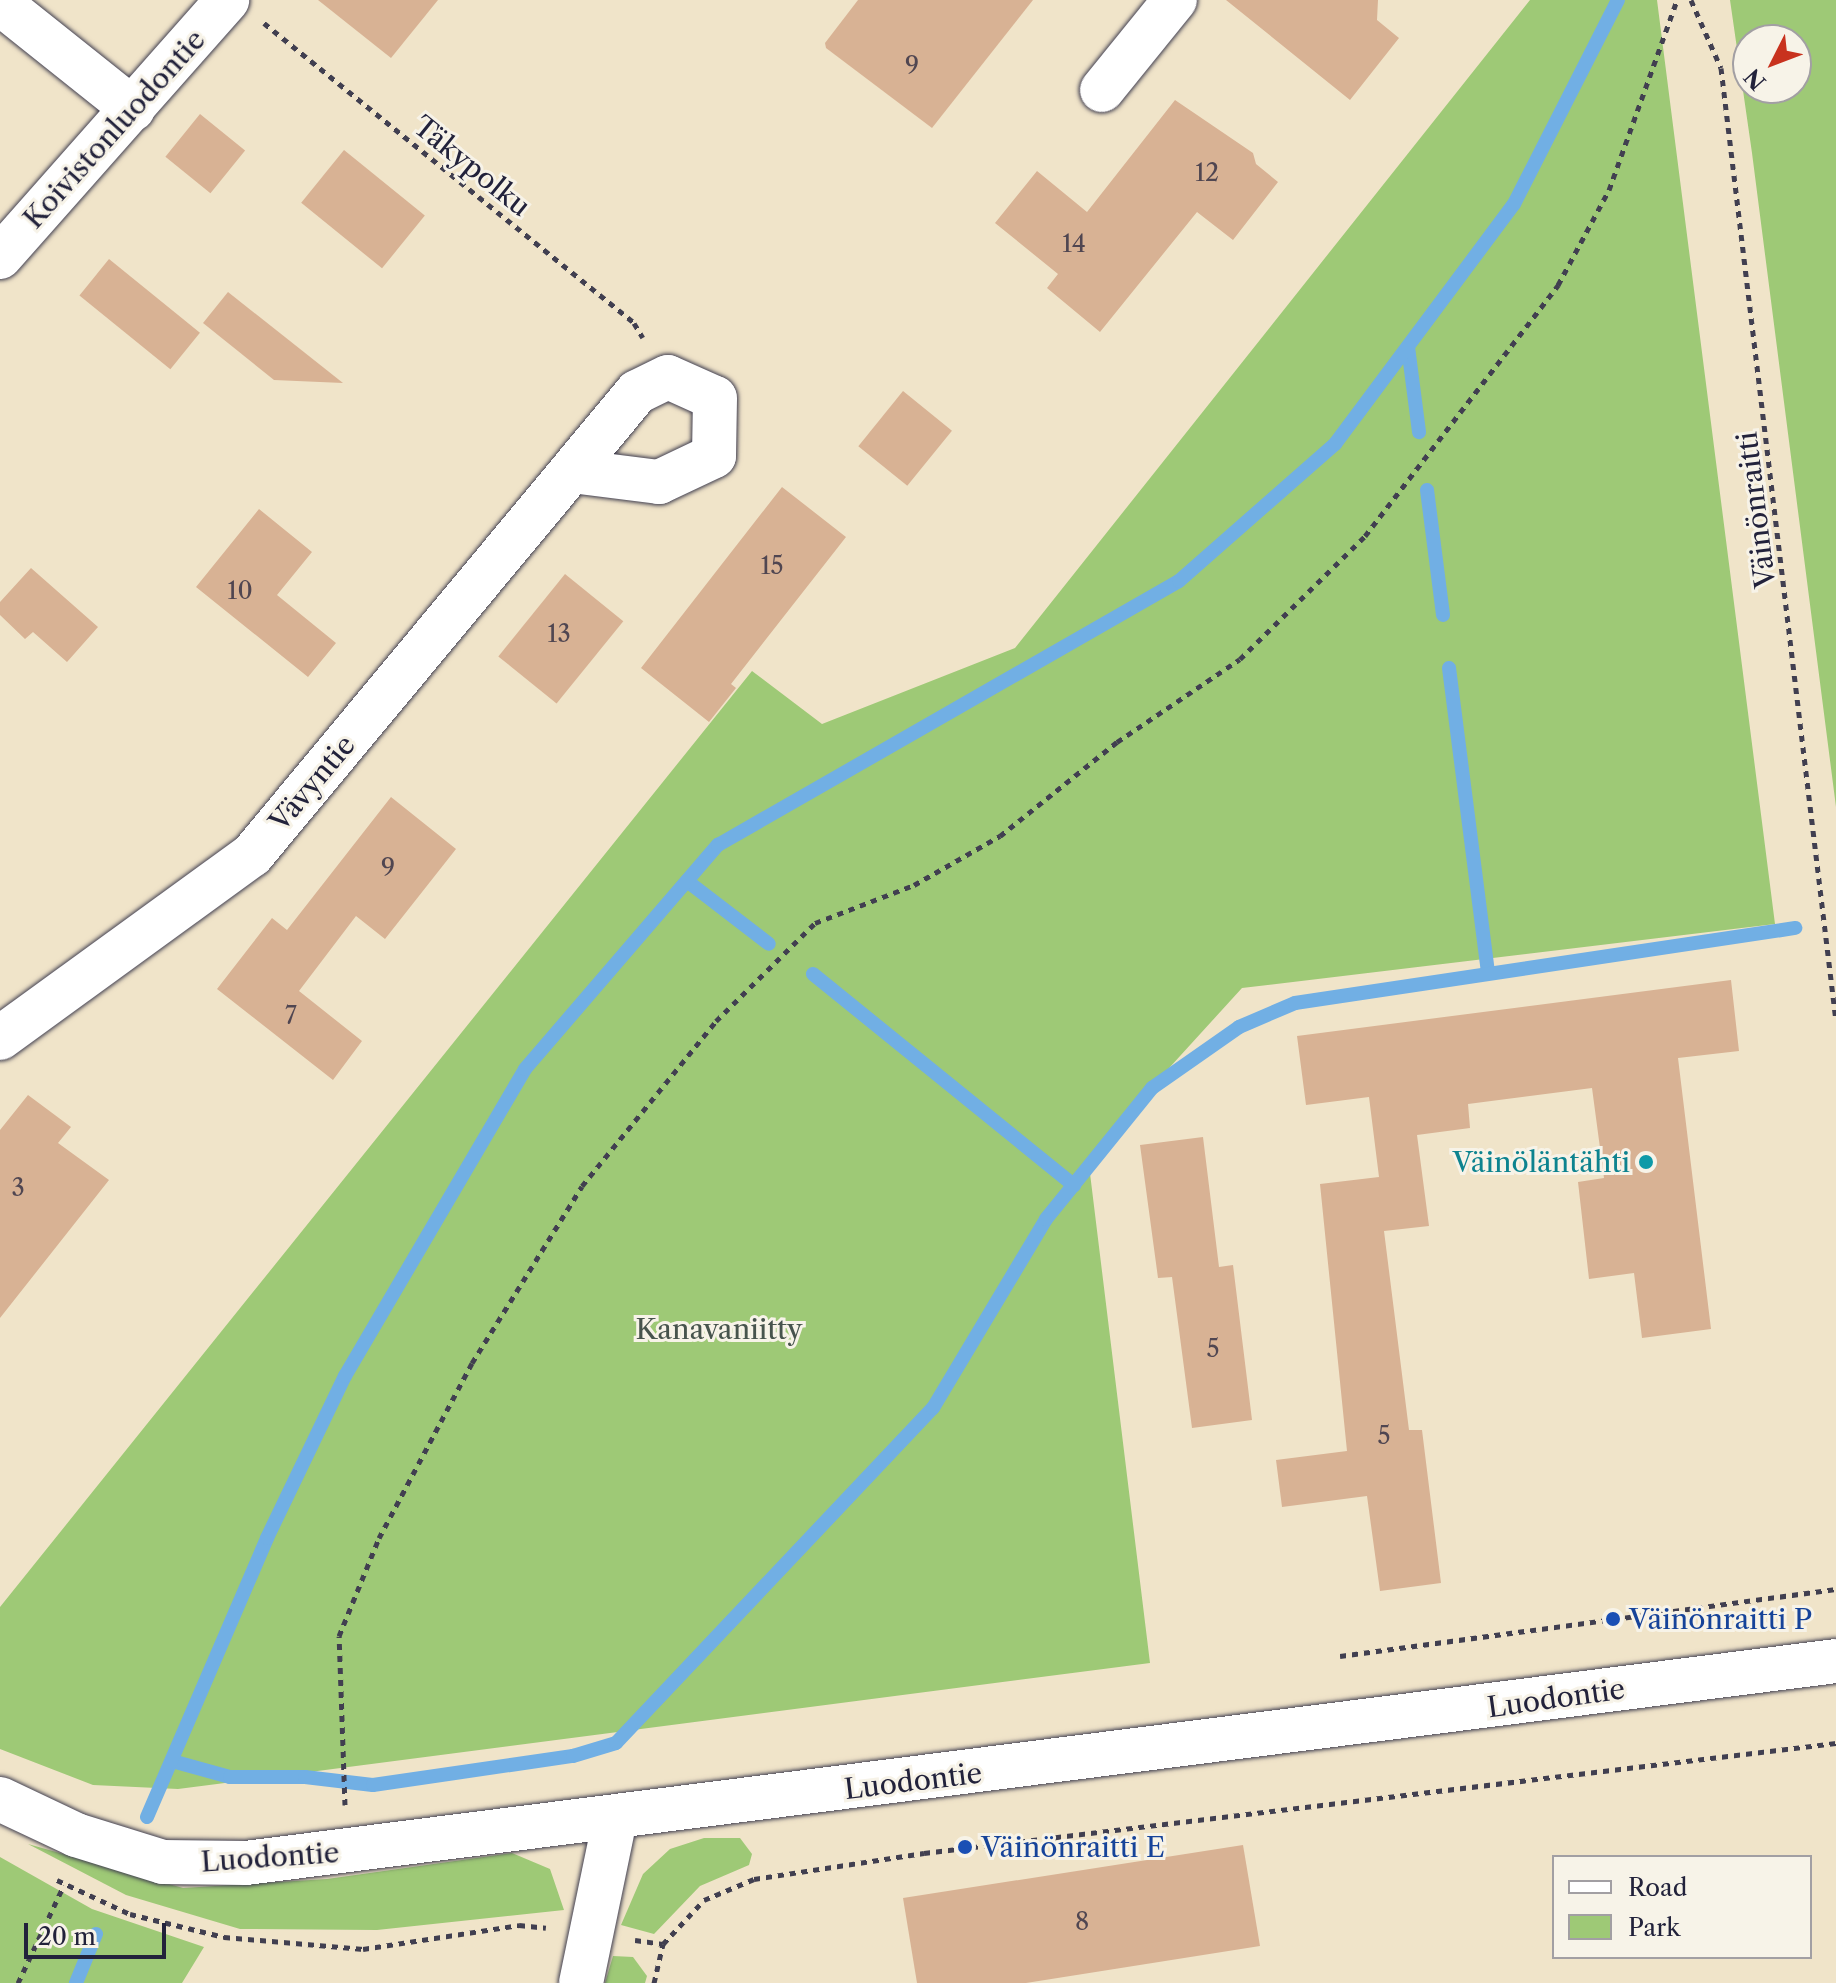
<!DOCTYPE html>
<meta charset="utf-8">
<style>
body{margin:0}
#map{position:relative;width:1836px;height:1983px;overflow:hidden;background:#f0e4c9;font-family:"Libre Caslon Text",serif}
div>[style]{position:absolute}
.green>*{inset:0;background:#9ec976}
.stream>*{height:14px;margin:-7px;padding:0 7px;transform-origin:7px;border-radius:7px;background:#71afe4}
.building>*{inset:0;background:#d8b294;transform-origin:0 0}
.path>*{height:5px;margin-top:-2.5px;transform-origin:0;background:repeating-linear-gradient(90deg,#413f50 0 6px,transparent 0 12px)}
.roads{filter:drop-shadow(0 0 2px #413f50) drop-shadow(0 0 2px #413f50)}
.minor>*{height:44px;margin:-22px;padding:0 22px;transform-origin:22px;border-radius:22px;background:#fff}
.dots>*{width:22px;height:22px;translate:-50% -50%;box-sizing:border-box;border:4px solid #f7f3e8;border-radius:50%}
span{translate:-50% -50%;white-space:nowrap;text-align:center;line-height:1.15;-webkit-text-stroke:6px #f7f3e8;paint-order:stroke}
.number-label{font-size:24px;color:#504651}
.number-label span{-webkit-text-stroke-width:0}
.street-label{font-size:28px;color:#22223b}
.culture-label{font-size:28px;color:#0d838f}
.right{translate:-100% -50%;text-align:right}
.park-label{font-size:28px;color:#47544d}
.transit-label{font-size:28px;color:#164399}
.left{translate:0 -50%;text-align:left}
.legend{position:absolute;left:1552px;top:1855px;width:260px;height:104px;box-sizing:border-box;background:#f7f3e8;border:2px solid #a29fa3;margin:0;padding:10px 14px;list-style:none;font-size:24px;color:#22223b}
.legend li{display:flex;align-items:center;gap:16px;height:40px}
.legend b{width:40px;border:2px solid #a29fa3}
.north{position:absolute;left:1732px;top:24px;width:80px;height:80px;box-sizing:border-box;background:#f7f3e8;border:2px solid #a29fa3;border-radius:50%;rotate:228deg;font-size:22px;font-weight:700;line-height:32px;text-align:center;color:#22223b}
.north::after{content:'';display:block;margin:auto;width:28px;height:36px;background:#c8321e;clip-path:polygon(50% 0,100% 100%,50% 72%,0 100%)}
.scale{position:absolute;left:24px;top:1923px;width:142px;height:36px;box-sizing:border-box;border:4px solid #22223b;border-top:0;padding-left:10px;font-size:24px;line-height:28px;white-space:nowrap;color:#22223b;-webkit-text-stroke:6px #f7f3e8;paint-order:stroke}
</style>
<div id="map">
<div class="green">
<div style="clip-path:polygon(1530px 0,1657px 0,1775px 924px,1242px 988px,1088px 1157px,1150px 1663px,178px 1789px,93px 1785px,0 1749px,0 1607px,752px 671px,822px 724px,1015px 648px)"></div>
<div style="clip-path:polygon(evenodd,1730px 0,1836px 0,1836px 807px,1752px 153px,1730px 0,1748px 40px,1796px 40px,1796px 88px,1748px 88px,1748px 40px)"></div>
<div style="clip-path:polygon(704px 1838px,740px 1838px,752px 1854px,749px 1865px,700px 1886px,654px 1934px,621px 1925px,643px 1874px,670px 1849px)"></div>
<div style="clip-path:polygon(28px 1844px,183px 1888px,327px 1879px,512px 1853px,550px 1869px,564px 1910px,377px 1930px,240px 1929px,126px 1895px)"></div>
<div style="clip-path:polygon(0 1857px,92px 1909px,204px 1947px,182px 1983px,0 1983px)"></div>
<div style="clip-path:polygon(613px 1956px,633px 1957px,647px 1976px,645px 1983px,605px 1983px)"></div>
</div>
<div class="stream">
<div style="left:1408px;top:347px;width:86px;rotate:82.6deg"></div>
<div style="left:1427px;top:490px;width:126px;rotate:82.7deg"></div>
<div style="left:1449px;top:668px;width:308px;rotate:82.7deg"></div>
<div style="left:687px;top:881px;width:103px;rotate:37.5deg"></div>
<div style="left:813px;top:974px;width:336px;rotate:39deg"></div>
<div style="left:172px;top:1761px;width:60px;rotate:15.4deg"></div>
<div style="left:230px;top:1777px;width:75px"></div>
<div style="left:305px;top:1777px;width:68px;rotate:6.7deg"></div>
<div style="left:373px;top:1785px;width:202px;rotate:-8.3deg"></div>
<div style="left:573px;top:1756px;width:45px;rotate:-16.8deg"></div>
<div style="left:616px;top:1743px;width:461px;rotate:-46.6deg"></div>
<div style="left:933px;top:1408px;width:220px;rotate:-59.1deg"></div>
<div style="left:1046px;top:1219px;width:169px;rotate:-51deg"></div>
<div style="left:1152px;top:1088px;width:106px;rotate:-35deg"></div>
<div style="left:1239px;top:1027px;width:61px;rotate:-23.2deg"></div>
<div style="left:1295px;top:1003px;width:506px;rotate:-8.53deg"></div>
<div style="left:147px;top:1817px;width:304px;rotate:-66.7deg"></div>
<div style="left:267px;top:1538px;width:180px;rotate:-64.3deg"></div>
<div style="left:345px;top:1376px;width:356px;rotate:-59.6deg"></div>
<div style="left:525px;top:1069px;width:296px;rotate:-49.3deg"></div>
<div style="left:718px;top:845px;width:531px;rotate:-29.8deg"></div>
<div style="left:1179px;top:581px;width:208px;rotate:-41.3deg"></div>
<div style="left:1335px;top:444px;width:299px;rotate:-53.3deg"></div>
<div style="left:1514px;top:204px;width:229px;rotate:-63deg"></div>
<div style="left:76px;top:1983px;width:53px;rotate:-67.8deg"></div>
</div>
<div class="building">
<div style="clip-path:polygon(318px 0,438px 0,391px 58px)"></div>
<div style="clip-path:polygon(858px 0,1033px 0,932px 128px,826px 48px,825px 43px)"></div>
<div style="clip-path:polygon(1226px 0,1378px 0,1377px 20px,1399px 38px,1350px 100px)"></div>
<div style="clip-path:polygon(1175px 100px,1253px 153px,1256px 164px,1278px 182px,1233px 240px,1197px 212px,1100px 332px,1047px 288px,1058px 274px,995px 223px,1037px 171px,1087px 212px)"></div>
<div style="left:200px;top:114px;width:58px;height:55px;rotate:39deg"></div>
<div style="left:344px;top:150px;width:104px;height:68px;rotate:39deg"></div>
<div style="left:109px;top:259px;width:117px;height:47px;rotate:39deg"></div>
<div style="clip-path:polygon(228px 292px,343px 383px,274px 380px,203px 323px)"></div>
<div style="left:903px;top:391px;width:63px;height:71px;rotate:39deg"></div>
<div style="clip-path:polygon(782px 487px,846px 537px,731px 684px,736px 688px,709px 722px,641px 668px)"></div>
<div style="clip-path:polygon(259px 509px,312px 552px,277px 595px,336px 643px,308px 677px,196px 587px)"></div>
<div style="clip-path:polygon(31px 568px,98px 627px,67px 662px,33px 632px,25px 639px,0 615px,0 602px)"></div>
<div style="left:565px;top:574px;width:75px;height:106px;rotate:39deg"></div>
<div style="clip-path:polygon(391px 797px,456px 849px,385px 939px,356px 916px,299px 991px,362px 1041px,333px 1080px,217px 989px,272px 918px,287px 930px)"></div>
<div style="clip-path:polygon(1731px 980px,1739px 1051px,1678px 1058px,1711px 1329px,1642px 1338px,1634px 1273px,1589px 1279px,1578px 1182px,1604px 1178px,1592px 1088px,1468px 1104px,1470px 1128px,1417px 1135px,1429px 1226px,1384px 1231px,1409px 1430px,1422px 1430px,1441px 1583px,1380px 1591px,1367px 1496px,1282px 1507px,1276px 1460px,1347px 1451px,1320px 1184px,1379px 1177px,1369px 1097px,1306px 1105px,1297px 1036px)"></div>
<div style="clip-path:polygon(28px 1095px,71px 1127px,58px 1143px,109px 1180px,0 1318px,0 1130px)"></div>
<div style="clip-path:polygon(1203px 1137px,1219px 1267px,1233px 1265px,1252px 1420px,1192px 1428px,1172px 1277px,1158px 1278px,1140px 1145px)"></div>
<div style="clip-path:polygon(1243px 1845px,1260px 1946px,1026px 1983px,917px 1983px,903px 1898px)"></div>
</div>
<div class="path">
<div style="left:1691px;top:0;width:74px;rotate:66.2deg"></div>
<div style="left:1721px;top:68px;width:960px;rotate:83.12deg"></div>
<div style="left:264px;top:23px;width:476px;rotate:39deg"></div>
<div style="left:634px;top:323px;width:17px;rotate:59deg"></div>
<div style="left:1340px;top:1656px;width:501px;rotate:-7.69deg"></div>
<div style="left:345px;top:1805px;width:169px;rotate:-92deg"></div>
<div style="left:339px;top:1636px;width:106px;rotate:-67.8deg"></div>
<div style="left:379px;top:1538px;width:198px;rotate:-62deg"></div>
<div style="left:472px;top:1363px;width:208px;rotate:-58.1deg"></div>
<div style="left:582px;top:1186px;width:213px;rotate:-50.9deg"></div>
<div style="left:716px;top:1021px;width:139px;rotate:-44.7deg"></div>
<div style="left:815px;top:923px;width:106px;rotate:-21deg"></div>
<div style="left:914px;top:885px;width:99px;rotate:-29.7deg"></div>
<div style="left:1000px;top:836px;width:150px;rotate:-38.8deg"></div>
<div style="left:1117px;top:742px;width:148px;rotate:-34deg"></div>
<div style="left:1240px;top:659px;width:175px;rotate:-44.5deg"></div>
<div style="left:1365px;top:536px;width:317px;rotate:-52.4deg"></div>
<div style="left:1558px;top:285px;width:108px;rotate:-61.8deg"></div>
<div style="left:1609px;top:190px;width:202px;rotate:-70.3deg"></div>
<div style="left:57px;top:1880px;width:81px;rotate:25deg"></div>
<div style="left:130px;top:1914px;width:97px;rotate:13.7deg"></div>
<div style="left:224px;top:1937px;width:140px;rotate:4.9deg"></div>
<div style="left:363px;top:1949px;width:158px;rotate:-8.7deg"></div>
<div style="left:519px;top:1925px;width:27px;rotate:6deg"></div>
<div style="left:635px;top:1940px;width:28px;rotate:8deg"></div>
<div style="left:18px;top:1983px;width:108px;rotate:-64.9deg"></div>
<div style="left:654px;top:1983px;width:40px;rotate:-77deg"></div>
<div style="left:663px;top:1944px;width:60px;rotate:-47deg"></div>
<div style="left:704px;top:1900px;width:54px;rotate:-22.8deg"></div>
<div style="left:754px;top:1879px;width:172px;rotate:-8.7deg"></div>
<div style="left:924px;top:1853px;width:919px;rotate:-6.88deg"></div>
</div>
<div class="roads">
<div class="minor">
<div style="left:0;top:3px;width:170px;rotate:38.6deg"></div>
<div style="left:1102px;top:90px;width:116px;rotate:-51deg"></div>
<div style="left:0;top:257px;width:343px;rotate:-48.5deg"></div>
<div style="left:0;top:1038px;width:311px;rotate:-36deg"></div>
<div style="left:252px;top:855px;width:602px;rotate:-50.26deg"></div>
<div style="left:637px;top:392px;width:34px;rotate:-26deg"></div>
<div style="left:668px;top:377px;width:51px;rotate:24.1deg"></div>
<div style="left:715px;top:398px;width:58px;rotate:91deg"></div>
<div style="left:714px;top:456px;width:61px;rotate:154.7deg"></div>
<div style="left:659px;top:482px;width:88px;rotate:-172.8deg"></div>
<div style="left:0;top:1799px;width:84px;rotate:25.3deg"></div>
<div style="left:76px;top:1835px;width:91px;rotate:17.2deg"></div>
<div style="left:163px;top:1862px;width:83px;rotate:0.7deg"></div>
<div style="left:246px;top:1863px;width:1603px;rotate:-7.24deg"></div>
<div style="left:581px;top:1983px;width:167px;rotate:-78.3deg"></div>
</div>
</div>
<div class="dots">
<div style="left:1646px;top:1162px;background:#0f9aa8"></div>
<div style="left:1613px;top:1619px;background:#1a4fb4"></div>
<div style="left:965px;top:1847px;background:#1a4fb4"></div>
</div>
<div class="number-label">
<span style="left:912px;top:66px">9</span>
<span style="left:1207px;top:173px">12</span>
<span style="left:1074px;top:244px">14</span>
<span style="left:772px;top:566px">15</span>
<span style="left:240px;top:591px">10</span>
<span style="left:559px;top:634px">13</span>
<span style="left:388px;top:868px">9</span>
<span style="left:291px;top:1016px">7</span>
<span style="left:18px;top:1188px">3</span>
<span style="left:1213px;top:1349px">5</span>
<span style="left:1384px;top:1436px">5</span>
<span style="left:1082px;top:1922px">8</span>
</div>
<div class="street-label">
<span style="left:114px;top:129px;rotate:-48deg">Koivistonluodontie</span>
<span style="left:472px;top:166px;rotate:39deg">Täkypolku</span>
<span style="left:1756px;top:510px;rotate:-97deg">Väinönraitti</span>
<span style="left:312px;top:783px;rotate:-50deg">Vävyntie</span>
<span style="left:1556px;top:1698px;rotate:-8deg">Luodontie</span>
<span style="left:913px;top:1781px;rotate:-7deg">Luodontie</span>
<span style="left:270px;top:1857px;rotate:-4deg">Luodontie</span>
</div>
<div class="culture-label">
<span class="right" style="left:1630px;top:1162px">Väinöläntähti</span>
</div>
<div class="park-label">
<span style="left:719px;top:1329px">Kanavaniitty</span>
</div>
<div class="transit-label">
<span class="left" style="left:1629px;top:1619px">Väinönraitti P</span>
<span class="left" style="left:981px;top:1847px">Väinönraitti E</span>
</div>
<ul class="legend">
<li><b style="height:10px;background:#fff"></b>Road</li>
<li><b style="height:22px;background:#9ec976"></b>Park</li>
</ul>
<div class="north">N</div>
<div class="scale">20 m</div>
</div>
